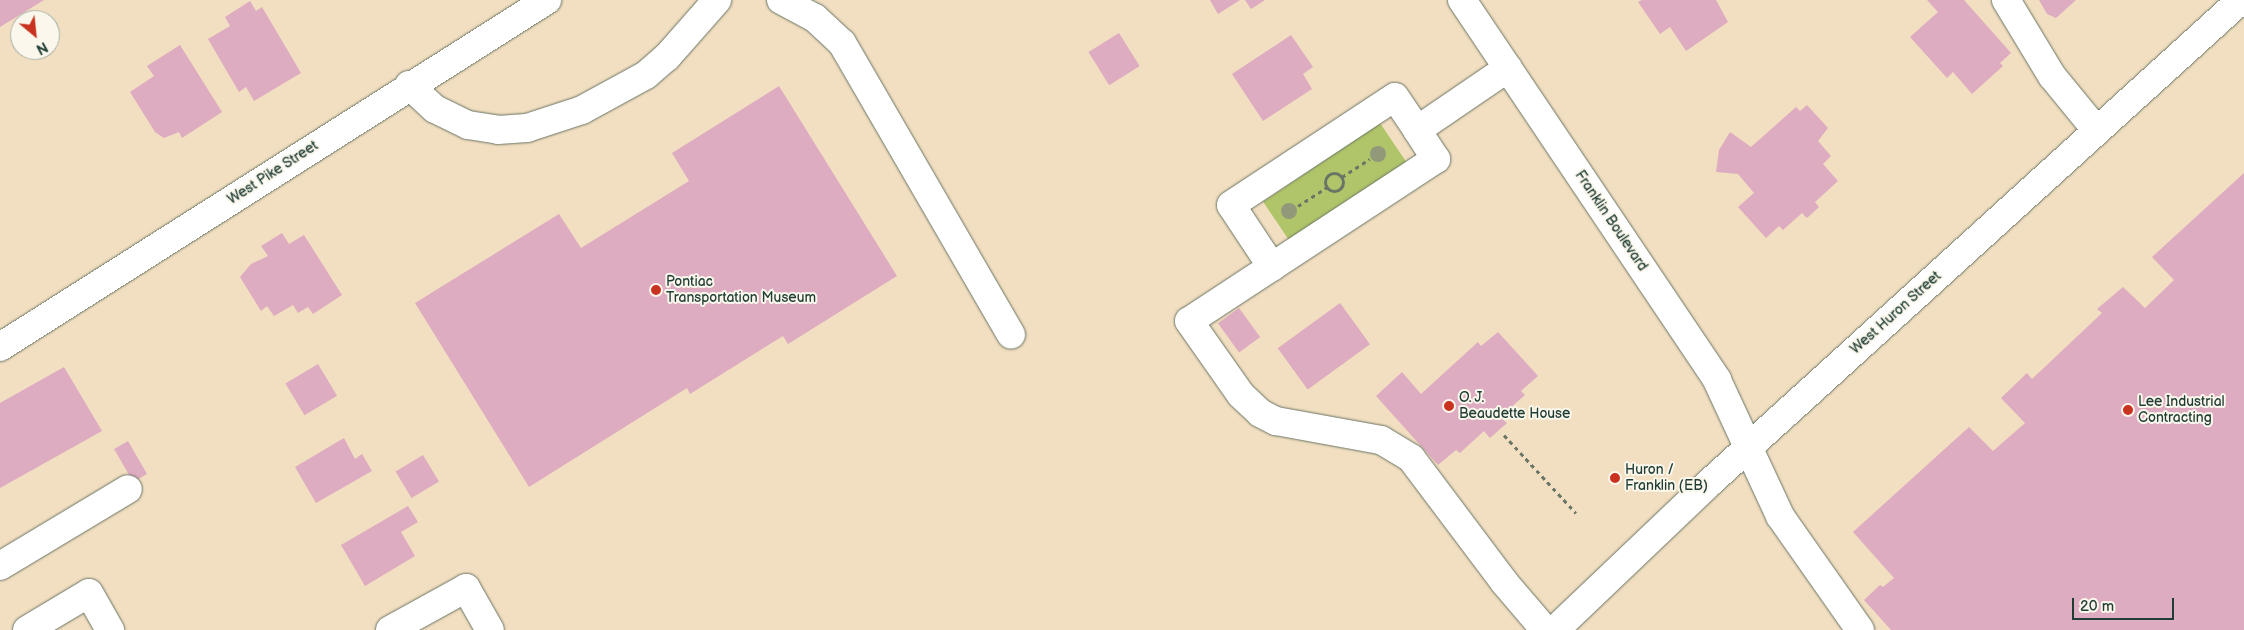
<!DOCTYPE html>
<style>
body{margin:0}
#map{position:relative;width:2244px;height:630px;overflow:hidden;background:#f2dec0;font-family:"Balsamiq Sans",sans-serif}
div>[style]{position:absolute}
.green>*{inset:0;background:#b0c569;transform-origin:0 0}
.building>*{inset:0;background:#deacc1;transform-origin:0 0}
.path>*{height:3px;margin-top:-1.5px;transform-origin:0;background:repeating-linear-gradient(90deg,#697565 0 4px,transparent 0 8px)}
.path>.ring{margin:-1.5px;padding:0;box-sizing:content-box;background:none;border:3px solid #697565;border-radius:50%}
.roads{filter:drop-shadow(0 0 1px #697565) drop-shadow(0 0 1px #697565)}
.minor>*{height:28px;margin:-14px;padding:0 14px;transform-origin:14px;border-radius:14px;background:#fff}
.highway>*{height:28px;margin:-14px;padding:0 14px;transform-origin:14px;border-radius:14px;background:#fff}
.trees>*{width:16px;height:16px;margin:-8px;border-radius:50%;background:#92987a}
.dots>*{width:14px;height:14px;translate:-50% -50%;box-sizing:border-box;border:2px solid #fbf7ec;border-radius:50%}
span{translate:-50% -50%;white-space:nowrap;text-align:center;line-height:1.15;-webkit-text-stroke:4px #fbf7ec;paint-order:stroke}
.street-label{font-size:14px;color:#1f3d34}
.poi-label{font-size:14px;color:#1f3d34}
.left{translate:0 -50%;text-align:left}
.north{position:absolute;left:10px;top:10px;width:50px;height:50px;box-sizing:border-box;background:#fbf7ec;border:1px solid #a3ada2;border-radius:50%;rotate:152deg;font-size:14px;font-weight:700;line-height:20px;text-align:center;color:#1f3d34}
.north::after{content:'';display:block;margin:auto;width:18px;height:22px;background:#c8321e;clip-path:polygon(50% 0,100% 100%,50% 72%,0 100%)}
.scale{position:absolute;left:2072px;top:598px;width:102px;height:22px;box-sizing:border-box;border:2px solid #1f3d34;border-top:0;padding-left:6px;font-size:15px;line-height:18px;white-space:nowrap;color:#1f3d34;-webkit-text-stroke:4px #fbf7ec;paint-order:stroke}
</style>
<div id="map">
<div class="green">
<div style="left:1380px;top:123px;width:47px;height:141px;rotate:56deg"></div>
</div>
<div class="building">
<div style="clip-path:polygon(0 0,44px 0,0 27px)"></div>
<div style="clip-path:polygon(1210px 0,1240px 0,1218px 14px)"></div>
<div style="clip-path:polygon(1245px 0,1265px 0,1251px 9px)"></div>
<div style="clip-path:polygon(1642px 0,1716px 0,1728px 22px,1686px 51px,1670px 27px,1660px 34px,1638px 2px)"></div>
<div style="clip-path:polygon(1927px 0,1964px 0,2011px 53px,2000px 63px,2003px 66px,1972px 94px,1953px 72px,1947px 78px,1910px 37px,1938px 12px)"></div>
<div style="clip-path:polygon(2039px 0,2076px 0,2056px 18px,2047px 14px)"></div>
<div style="clip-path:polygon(250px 1px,256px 11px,262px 7px,301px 73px,254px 101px,246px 87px,239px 92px,208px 39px,230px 26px,225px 17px)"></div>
<div style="left:1119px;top:33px;width:39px;height:36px;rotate:58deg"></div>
<div style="clip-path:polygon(1291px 35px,1313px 67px,1303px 74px,1312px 89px,1263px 121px,1232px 74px)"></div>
<div style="clip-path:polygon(180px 45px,222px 112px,182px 138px,179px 132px,164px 138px,155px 132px,130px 92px,154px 76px,147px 66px)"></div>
<div style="clip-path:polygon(779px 86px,897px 276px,788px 344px,783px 336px,690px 394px,687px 388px,529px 487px,415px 303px,559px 214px,581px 248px,689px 181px,672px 153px)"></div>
<div style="clip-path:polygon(1807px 105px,1828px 128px,1818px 141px,1831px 156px,1823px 164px,1838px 181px,1815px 202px,1819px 207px,1807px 218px,1802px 213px,1783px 230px,1779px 226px,1766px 238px,1738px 207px,1754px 193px,1738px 174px,1716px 172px,1719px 150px,1730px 132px,1751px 147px,1796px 107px,1800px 111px)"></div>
<div style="clip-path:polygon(2244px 173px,2244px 630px,1891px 630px,1864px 600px,1880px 585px,1883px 587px,1894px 578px,1853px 532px,1969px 427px,1993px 451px,2025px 423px,2001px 398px,2027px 373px,2032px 379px,2102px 313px,2097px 309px,2123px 287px,2145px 308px,2174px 280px,2152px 257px)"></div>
<div style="clip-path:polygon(282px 233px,289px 244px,304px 235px,342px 295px,313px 314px,308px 307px,298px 313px,293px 305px,274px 316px,267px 306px,261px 311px,240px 277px,251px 264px,268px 256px,261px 246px)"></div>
<div style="left:1340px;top:303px;width:51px;height:77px;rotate:54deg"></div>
<div style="left:1239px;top:308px;width:36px;height:26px;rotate:54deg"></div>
<div style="clip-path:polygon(1498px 332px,1538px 376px,1521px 391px,1525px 395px,1500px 417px,1507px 423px,1490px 438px,1484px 431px,1460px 453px,1456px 450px,1438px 465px,1376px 396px,1402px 372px,1421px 394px,1478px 342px,1481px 346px)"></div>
<div style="left:318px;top:364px;width:37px;height:38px;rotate:59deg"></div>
<div style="clip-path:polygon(64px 367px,102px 431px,0 488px,0 403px)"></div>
<div style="clip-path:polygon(344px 438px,355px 459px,362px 454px,372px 471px,316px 503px,295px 467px)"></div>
<div style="left:128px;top:441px;width:38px;height:16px;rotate:60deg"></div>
<div style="left:423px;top:455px;width:31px;height:32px;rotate:59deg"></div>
<div style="clip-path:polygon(408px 506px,418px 522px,401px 532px,415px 556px,365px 586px,341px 545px)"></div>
</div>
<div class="path">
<div class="ring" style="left:1325px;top:173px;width:15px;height:15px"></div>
<div style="left:1342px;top:177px;width:33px;rotate:-33deg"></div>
<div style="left:1298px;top:206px;width:35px;rotate:-33deg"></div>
<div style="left:1504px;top:435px;width:106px;rotate:47.3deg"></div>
</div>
<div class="roads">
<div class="minor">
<div style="left:781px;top:0;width:38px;rotate:28deg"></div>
<div style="left:815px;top:18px;width:37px;rotate:43deg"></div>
<div style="left:842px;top:43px;width:337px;rotate:59.9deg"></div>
<div style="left:1462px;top:0;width:458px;rotate:56.1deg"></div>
<div style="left:1717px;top:380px;width:150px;rotate:65.1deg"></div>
<div style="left:1780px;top:516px;width:139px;rotate:54.9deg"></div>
<div style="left:2006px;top:0;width:89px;rotate:58.8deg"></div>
<div style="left:2052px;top:76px;width:71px;rotate:50.7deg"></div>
<div style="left:1508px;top:68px;width:110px;rotate:145.7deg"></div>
<div style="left:1417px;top:130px;width:35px;rotate:57deg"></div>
<div style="left:1436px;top:159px;width:295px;rotate:146.7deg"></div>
<div style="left:1189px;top:321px;width:90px;rotate:54.9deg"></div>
<div style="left:1241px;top:395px;width:26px;rotate:43deg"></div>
<div style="left:1260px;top:413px;width:18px;rotate:27deg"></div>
<div style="left:1276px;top:421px;width:107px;rotate:10.3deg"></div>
<div style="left:1381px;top:440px;width:35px;rotate:31deg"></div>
<div style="left:1411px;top:458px;width:155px;rotate:53.1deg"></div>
<div style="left:1504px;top:582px;width:63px;rotate:49.5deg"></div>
<div style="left:409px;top:85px;width:35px;rotate:43deg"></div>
<div style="left:435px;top:109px;width:37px;rotate:26deg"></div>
<div style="left:468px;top:125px;width:30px;rotate:9deg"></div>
<div style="left:498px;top:130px;width:29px;rotate:-4deg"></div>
<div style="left:527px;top:128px;width:58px;rotate:-18.1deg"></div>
<div style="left:582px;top:110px;width:73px;rotate:-28.7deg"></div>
<div style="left:646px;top:75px;width:28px;rotate:-41deg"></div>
<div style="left:667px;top:57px;width:76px;rotate:-48.7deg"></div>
<div style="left:1272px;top:267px;width:74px;rotate:-123.5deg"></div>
<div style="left:1231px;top:205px;width:196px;rotate:-33.4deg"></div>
<div style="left:1395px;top:97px;width:40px;rotate:56deg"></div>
<div style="left:0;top:347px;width:648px;rotate:-32.39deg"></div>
<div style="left:0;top:566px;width:149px;rotate:-31deg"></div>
<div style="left:27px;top:630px;width:72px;rotate:-30.8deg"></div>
<div style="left:89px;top:593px;width:43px;rotate:60.4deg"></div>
<div style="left:390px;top:630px;width:87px;rotate:-28.9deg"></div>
<div style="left:466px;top:588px;width:48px;rotate:60.3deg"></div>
</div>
<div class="highway">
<div style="left:1555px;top:630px;width:210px;rotate:-43.6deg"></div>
<div style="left:1707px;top:485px;width:721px;rotate:-42.25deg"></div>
</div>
</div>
<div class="trees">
<div style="left:1378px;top:154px"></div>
<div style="left:1289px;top:211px"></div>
</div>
<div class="dots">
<div style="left:656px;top:290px;background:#c8321e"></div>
<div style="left:1449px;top:406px;background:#c8321e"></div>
<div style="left:2128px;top:410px;background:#c8321e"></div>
<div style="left:1615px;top:478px;background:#c8321e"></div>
</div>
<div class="street-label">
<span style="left:273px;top:173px;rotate:-33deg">West Pike Street</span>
<span style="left:1611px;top:221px;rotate:56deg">Franklin Boulevard</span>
<span style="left:1896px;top:313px;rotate:-42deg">West Huron Street</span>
</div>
<div class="poi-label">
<span class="left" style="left:666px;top:290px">Pontiac<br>Transportation Museum</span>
<span class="left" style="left:1459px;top:406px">O. J.<br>Beaudette House</span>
<span class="left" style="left:2138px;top:410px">Lee Industrial<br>Contracting</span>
<span class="left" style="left:1625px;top:478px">Huron /<br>Franklin (EB)</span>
</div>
<div class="north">N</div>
<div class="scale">20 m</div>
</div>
